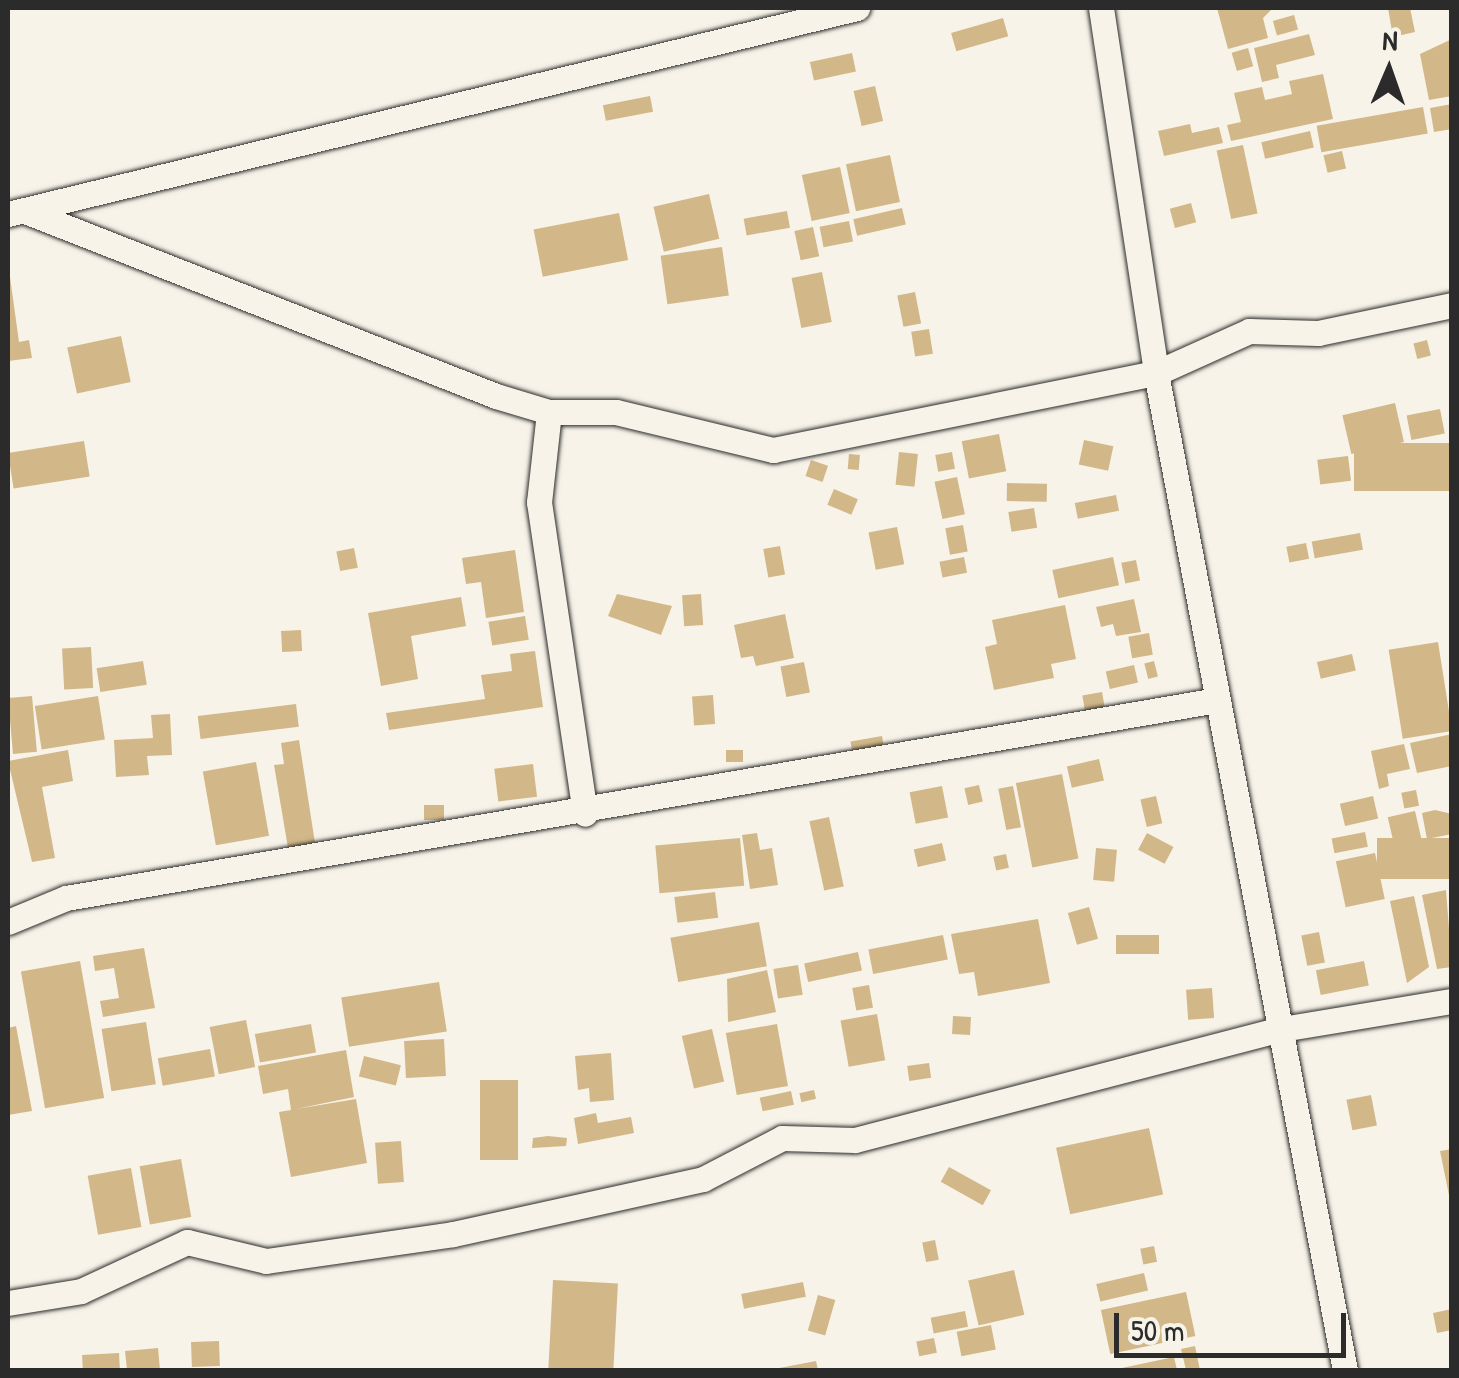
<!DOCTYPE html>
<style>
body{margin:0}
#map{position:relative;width:1459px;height:1378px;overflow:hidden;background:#f7f3e8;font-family:"Patrick Hand",sans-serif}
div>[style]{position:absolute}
.building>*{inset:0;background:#d2b889;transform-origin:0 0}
.roads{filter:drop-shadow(0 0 2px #2b2b2b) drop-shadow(0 0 2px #2b2b2b)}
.street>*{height:25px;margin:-12.5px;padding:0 12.5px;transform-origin:12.5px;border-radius:12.5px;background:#f7f3e8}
span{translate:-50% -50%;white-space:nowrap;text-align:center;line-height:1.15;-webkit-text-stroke:9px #f7f3e8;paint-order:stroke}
.frame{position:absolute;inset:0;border:10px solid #2b2b2b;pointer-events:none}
.north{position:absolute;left:1339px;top:20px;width:100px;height:100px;-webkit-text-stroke:8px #f7f3e8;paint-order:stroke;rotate:2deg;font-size:28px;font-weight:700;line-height:40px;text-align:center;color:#2b2b2b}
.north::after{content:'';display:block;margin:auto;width:35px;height:45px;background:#2b2b2b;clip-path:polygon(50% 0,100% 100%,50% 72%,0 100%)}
.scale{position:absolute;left:1114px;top:1313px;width:232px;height:45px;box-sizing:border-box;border:5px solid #2b2b2b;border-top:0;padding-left:12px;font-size:30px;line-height:35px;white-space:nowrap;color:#2b2b2b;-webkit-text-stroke:8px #f7f3e8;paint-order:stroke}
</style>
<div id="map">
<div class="building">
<div style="clip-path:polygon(1217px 8px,1273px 8px,1263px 18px,1268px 38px,1228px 49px)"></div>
<div style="clip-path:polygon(1388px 8px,1410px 8px,1415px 32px,1393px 37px)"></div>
<div style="left:1294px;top:15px;width:15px;height:22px;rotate:74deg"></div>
<div style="left:1003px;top:18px;width:19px;height:54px;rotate:74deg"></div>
<div style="clip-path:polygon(1309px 34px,1315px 55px,1276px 65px,1279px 78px,1262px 82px,1254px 48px)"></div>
<div style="clip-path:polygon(1452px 39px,1452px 96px,1429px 100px,1420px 54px)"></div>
<div style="left:1248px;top:48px;width:19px;height:17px;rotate:74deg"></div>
<div style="left:852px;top:53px;width:19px;height:43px;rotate:78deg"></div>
<div style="clip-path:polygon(1323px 74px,1333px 119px,1231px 141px,1227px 125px,1241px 122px,1234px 93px,1262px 87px,1265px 100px,1292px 94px,1289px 81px)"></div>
<div style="left:875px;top:86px;width:36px;height:22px;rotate:77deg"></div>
<div style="left:650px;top:96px;width:16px;height:48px;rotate:79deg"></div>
<div style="clip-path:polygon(1452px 104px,1452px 129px,1434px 132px,1430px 108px)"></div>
<div style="left:1423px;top:107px;width:27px;height:108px;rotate:80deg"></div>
<div style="clip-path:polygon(1190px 124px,1192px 133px,1219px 127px,1223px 143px,1164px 156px,1158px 131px)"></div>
<div style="left:1310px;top:131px;width:17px;height:50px;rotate:77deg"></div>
<div style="left:1243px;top:145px;width:70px;height:27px;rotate:78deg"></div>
<div style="left:1342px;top:151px;width:18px;height:19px;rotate:77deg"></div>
<div style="left:890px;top:155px;width:48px;height:45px;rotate:78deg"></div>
<div style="left:840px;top:167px;width:47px;height:39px;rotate:78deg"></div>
<div style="left:709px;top:194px;width:46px;height:57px;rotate:77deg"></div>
<div style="left:1191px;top:203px;width:20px;height:22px;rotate:75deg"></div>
<div style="left:902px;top:208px;width:17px;height:50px;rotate:77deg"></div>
<div style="left:787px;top:211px;width:17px;height:44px;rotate:80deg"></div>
<div style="left:619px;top:213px;width:48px;height:87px;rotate:79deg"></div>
<div style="left:849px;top:221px;width:21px;height:30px;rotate:79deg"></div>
<div style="left:813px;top:227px;width:30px;height:19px;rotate:78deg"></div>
<div style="left:722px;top:247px;width:49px;height:62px;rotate:82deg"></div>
<div style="left:822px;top:272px;width:51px;height:31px;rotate:79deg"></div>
<div style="clip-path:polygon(10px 277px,19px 342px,29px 340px,32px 358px,8px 361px)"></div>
<div style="left:915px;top:292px;width:32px;height:18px;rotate:79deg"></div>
<div style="left:929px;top:329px;width:25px;height:18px;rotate:81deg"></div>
<div style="left:121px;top:336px;width:47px;height:55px;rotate:78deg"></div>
<div style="left:1427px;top:340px;width:16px;height:14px;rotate:76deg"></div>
<div style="left:1395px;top:403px;width:40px;height:54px;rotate:77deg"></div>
<div style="left:1440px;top:409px;width:25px;height:34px;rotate:79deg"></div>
<div style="left:999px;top:434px;width:38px;height:38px;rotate:79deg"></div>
<div style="left:1084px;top:440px;width:30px;height:25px;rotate:12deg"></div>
<div style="left:84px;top:441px;width:36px;height:77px;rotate:81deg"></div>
<div style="left:1452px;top:443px;width:48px;height:98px;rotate:90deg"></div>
<div style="left:899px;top:452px;width:19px;height:33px;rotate:6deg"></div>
<div style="left:952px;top:452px;width:17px;height:17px;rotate:80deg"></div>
<div style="left:849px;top:454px;width:11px;height:15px;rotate:5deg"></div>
<div style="left:1348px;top:456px;width:25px;height:31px;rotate:83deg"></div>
<div style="left:811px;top:460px;width:18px;height:17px;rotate:19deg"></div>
<div style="left:957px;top:477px;width:38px;height:23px;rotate:78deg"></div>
<div style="left:1007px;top:483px;width:40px;height:18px;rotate:1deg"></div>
<div style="left:834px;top:489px;width:26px;height:17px;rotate:23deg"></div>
<div style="left:1116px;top:495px;width:16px;height:42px;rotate:79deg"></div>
<div style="left:1034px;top:508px;width:20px;height:26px;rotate:81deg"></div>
<div style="left:963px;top:525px;width:27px;height:18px;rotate:80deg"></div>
<div style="left:897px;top:527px;width:38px;height:29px;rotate:79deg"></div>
<div style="left:1360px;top:533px;width:17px;height:49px;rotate:80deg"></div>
<div style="left:1306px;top:543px;width:16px;height:20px;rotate:79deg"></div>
<div style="left:780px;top:546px;width:29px;height:17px;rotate:80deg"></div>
<div style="left:354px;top:548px;width:20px;height:18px;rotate:79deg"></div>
<div style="clip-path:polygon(515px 550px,524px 612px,486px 618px,481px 582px,466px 584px,462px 558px)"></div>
<div style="left:964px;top:557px;width:16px;height:25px;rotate:79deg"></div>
<div style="left:1113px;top:557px;width:29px;height:62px;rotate:78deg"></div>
<div style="left:1136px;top:560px;width:21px;height:15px;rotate:79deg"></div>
<div style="clip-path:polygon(617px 594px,672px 606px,661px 635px,608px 616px)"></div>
<div style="left:701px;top:594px;width:31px;height:19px;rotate:86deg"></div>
<div style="clip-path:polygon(461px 597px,466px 626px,411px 636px,418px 679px,381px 686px,368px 613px)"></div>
<div style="clip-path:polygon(1134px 599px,1141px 632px,1116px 636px,1113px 624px,1101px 627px,1096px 607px)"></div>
<div style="clip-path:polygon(1065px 605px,1076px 659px,1051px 664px,1054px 678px,994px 690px,985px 647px,997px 644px,992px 620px)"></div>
<div style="clip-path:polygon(785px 614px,794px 658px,756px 666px,753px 656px,741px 658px,734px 625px)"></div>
<div style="left:525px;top:616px;width:24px;height:37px;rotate:81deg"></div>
<div style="left:301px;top:630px;width:21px;height:20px;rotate:87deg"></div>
<div style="left:1149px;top:633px;width:22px;height:21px;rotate:80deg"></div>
<div style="left:1438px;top:642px;width:90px;height:50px;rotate:81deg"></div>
<div style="left:91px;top:647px;width:41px;height:29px;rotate:87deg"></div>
<div style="clip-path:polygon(535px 651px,543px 707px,389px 730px,386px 713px,485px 699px,481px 675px,512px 671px,510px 654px)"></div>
<div style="left:1352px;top:654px;width:17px;height:36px;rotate:77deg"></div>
<div style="left:143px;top:661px;width:24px;height:47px;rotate:81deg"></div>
<div style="left:1154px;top:661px;width:16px;height:10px;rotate:76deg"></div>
<div style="left:804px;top:662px;width:31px;height:24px;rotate:79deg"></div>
<div style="left:1134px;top:665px;width:18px;height:29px;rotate:77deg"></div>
<div style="left:1102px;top:692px;width:17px;height:20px;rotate:80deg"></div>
<div style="left:713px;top:695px;width:29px;height:21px;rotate:86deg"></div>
<div style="left:32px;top:696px;width:56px;height:24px;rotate:85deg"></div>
<div style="left:98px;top:696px;width:44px;height:64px;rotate:81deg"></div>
<div style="left:296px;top:704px;width:23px;height:99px;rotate:83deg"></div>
<div style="clip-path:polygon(170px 714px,172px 755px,147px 756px,149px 775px,116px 777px,114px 740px,153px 738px,151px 715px)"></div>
<div style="clip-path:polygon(1452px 734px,1452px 766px,1417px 773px,1410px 743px)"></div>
<div style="left:882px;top:736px;width:17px;height:32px;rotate:80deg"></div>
<div style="clip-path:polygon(299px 740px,315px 843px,288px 848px,274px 765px,284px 764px,281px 743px)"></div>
<div style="clip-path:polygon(1404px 744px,1410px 769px,1387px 774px,1389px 786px,1379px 789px,1371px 751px)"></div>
<div style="clip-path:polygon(68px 750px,73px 781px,42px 787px,55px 858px,32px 862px,8px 761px)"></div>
<div style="left:743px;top:750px;width:12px;height:17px;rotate:90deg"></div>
<div style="left:1099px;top:759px;width:22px;height:33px;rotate:77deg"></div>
<div style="left:256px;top:762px;width:75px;height:54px;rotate:80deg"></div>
<div style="left:533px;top:764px;width:33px;height:39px;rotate:83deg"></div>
<div style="left:1062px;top:774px;width:86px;height:47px;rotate:79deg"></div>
<div style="left:979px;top:785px;width:17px;height:15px;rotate:77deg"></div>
<div style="left:942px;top:786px;width:32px;height:33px;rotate:79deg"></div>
<div style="left:1013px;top:786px;width:42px;height:15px;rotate:79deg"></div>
<div style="left:1416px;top:790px;width:16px;height:15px;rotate:79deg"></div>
<div style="left:1156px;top:796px;width:28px;height:16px;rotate:77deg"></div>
<div style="left:1373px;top:796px;width:23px;height:34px;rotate:77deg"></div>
<div style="left:444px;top:805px;width:15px;height:20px;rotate:90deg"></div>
<div style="clip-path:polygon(1435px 810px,1452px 814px,1452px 834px,1427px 839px,1422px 813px)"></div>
<div style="left:1415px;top:811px;width:28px;height:28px;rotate:77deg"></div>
<div style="left:829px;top:817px;width:71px;height:20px;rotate:78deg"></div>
<div style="left:1365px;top:832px;width:15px;height:34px;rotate:79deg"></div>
<div style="clip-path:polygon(757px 833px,760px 850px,772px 848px,778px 885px,750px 889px,742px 835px)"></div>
<div style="left:1147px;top:833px;width:30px;height:19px;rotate:28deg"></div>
<div style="left:740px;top:838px;width:48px;height:85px;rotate:85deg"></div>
<div style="left:1452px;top:838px;width:41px;height:75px;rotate:90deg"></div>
<div style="left:942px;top:843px;width:18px;height:29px;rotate:77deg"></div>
<div style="left:1096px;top:848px;width:21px;height:32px;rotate:5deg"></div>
<div style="left:1375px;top:853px;width:47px;height:40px;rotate:78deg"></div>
<div style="left:1006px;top:854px;width:14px;height:13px;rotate:78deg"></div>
<div style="clip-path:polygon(1446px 890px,1452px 967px,1437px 969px,1422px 895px)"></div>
<div style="left:715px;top:892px;width:26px;height:41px;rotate:83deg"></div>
<div style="clip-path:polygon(1414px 896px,1429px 967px,1407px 983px,1390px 901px)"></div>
<div style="left:1089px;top:907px;width:33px;height:22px;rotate:74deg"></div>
<div style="clip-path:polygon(1038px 919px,1050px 983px,978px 996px,974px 972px,959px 974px,951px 934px)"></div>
<div style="left:759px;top:922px;width:45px;height:90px;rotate:80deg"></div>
<div style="left:1319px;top:932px;width:31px;height:18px;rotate:79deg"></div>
<div style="left:943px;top:935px;width:25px;height:76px;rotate:79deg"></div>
<div style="left:1116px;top:935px;width:43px;height:19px"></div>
<div style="clip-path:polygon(144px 948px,155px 1008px,103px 1017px,100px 1001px,119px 998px,114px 968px,95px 971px,93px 956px)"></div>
<div style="left:858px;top:952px;width:19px;height:55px;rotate:78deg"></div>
<div style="left:80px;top:961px;width:139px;height:60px;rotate:80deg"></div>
<div style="left:1364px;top:961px;width:25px;height:49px;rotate:79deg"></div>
<div style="left:798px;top:965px;width:30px;height:25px;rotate:81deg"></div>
<div style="clip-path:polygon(767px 970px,776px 1012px,728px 1022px,727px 979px)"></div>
<div style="left:439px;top:982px;width:50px;height:99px;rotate:81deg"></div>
<div style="left:869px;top:985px;width:23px;height:17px;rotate:80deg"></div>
<div style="left:1212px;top:988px;width:30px;height:26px;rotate:86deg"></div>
<div style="left:877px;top:1014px;width:47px;height:37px;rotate:80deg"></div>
<div style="left:953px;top:1016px;width:18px;height:18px;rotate:3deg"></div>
<div style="left:246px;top:1020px;width:48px;height:37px;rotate:79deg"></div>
<div style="left:146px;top:1022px;width:63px;height:45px;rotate:81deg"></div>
<div style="left:311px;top:1024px;width:29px;height:57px;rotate:80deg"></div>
<div style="left:777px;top:1024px;width:63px;height:52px;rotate:80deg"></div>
<div style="clip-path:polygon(16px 1026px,32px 1111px,8px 1115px,8px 1028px)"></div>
<div style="left:712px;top:1029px;width:54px;height:31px;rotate:77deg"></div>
<div style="left:444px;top:1039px;width:37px;height:40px;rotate:87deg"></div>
<div style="left:210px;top:1049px;width:28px;height:53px;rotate:80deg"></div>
<div style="clip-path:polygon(346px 1050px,354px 1097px,296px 1109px,356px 1099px,367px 1163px,291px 1177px,279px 1112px,291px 1110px,288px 1089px,263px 1094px,258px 1066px)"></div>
<div style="clip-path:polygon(611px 1053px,614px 1100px,590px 1102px,589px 1088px,578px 1090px,575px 1056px)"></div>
<div style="left:364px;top:1056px;width:38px;height:21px;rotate:14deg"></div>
<div style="left:929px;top:1063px;width:15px;height:22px;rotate:82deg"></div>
<div style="left:480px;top:1080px;width:38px;height:80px"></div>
<div style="left:814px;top:1090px;width:9px;height:15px;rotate:77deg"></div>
<div style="left:791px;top:1091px;width:14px;height:32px;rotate:78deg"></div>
<div style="left:1371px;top:1095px;width:31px;height:25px;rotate:79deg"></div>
<div style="clip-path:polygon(596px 1113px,598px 1123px,631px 1117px,634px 1133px,578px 1144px,574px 1118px)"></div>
<div style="left:1149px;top:1128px;width:68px;height:95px;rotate:78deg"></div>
<div style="clip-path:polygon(548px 1136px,567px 1138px,566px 1146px,532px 1148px,533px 1138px)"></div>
<div style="left:401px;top:1141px;width:41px;height:26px;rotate:86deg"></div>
<div style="clip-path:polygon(1452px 1149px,1452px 1200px,1450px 1200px,1440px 1151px)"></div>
<div style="left:181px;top:1159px;width:59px;height:42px;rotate:80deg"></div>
<div style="left:949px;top:1167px;width:48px;height:17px;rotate:29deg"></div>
<div style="left:131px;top:1168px;width:60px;height:44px;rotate:80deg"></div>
<div style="left:935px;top:1240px;width:20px;height:13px;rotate:79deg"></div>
<div style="left:1154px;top:1246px;width:16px;height:14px;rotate:79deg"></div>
<div style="left:1014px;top:1270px;width:46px;height:47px;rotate:77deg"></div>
<div style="left:1144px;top:1273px;width:18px;height:49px;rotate:77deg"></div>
<div style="left:553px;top:1280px;width:65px;height:90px;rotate:3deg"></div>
<div style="left:803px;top:1282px;width:15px;height:63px;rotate:79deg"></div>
<div style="left:1186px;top:1292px;width:45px;height:87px;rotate:78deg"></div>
<div style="left:818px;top:1295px;width:18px;height:37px;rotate:16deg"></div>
<div style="clip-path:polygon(1452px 1309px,1452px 1330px,1437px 1333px,1433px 1313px)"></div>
<div style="left:965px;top:1311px;width:16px;height:35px;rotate:79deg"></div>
<div style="left:991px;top:1325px;width:25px;height:35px;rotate:79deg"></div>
<div style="left:934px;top:1338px;width:15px;height:18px;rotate:79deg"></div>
<div style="left:219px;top:1341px;width:25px;height:28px;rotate:88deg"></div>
<div style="clip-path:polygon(1195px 1346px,1200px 1370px,1186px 1370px,1181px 1349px)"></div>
<div style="clip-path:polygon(158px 1348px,160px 1370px,127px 1370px,125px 1351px)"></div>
<div style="left:119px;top:1353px;width:17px;height:37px;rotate:87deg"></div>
<div style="clip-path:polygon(1174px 1357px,1177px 1370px,1117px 1370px,1117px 1369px)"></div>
<div style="clip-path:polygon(816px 1361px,818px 1370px,775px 1370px,774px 1369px)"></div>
</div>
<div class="roads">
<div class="street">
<div style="left:1101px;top:8px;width:369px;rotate:81.4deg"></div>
<div style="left:1156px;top:373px;width:1015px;rotate:79.27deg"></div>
<div style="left:25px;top:211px;width:506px;rotate:21.44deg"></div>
<div style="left:496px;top:396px;width:55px;rotate:16.8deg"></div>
<div style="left:549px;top:412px;width:67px"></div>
<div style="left:616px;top:412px;width:162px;rotate:13.6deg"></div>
<div style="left:773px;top:450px;width:391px;rotate:-11.4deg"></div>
<div style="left:1156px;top:373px;width:102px;rotate:-24.3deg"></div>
<div style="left:1249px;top:331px;width:69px;rotate:1.7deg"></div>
<div style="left:1318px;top:333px;width:137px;rotate:-11.8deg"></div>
<div style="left:8px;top:214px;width:874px;rotate:-13.64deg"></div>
<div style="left:549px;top:412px;width:91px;rotate:96.3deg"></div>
<div style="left:539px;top:502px;width:315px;rotate:81.6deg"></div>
<div style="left:8px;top:922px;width:63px;rotate:-22.5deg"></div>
<div style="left:66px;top:898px;width:1168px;rotate:-9.76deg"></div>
<div style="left:8px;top:1303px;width:74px;rotate:-9.3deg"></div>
<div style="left:81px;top:1291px;width:117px;rotate:-24.8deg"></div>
<div style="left:187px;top:1242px;width:81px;rotate:13.5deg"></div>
<div style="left:266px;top:1261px;width:189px;rotate:-8.2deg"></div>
<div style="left:453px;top:1234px;width:256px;rotate:-12.4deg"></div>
<div style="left:703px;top:1179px;width:89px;rotate:-27.4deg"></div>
<div style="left:782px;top:1138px;width:73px;rotate:1.6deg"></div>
<div style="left:855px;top:1140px;width:435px;rotate:-14.6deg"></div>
<div style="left:1276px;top:1030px;width:178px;rotate:-9.4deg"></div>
</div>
</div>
<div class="frame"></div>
<div class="north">N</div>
<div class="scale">50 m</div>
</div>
